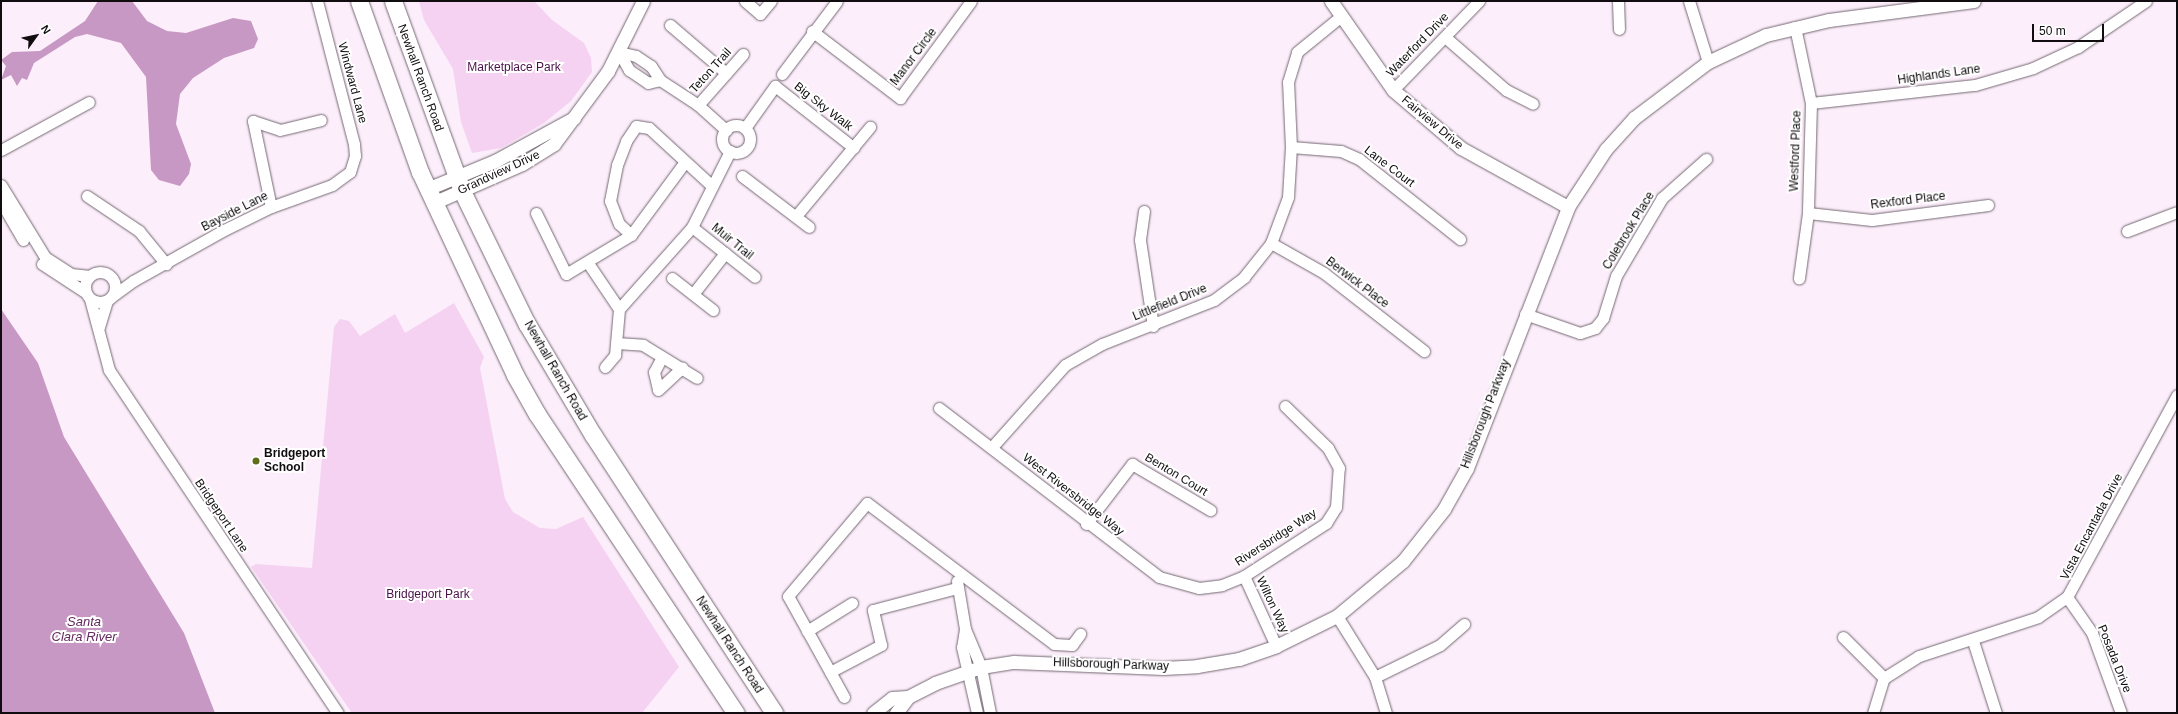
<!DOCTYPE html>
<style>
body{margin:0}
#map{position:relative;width:2178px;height:714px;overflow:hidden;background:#fceefa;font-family:Helvetica,sans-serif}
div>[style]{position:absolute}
.green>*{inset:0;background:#f5d2f1}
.water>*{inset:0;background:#c798c3}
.roads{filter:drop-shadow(0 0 1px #736872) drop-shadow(0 0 1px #736872)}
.minor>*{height:11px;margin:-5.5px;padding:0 5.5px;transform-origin:5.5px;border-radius:5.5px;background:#fff}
.minor>.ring{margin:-5.5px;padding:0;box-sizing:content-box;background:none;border:11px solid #fff;border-radius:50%}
.tertiary>*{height:13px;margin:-6.5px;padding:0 6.5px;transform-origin:6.5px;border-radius:6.5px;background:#fff}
.primary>*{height:17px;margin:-8.5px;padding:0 8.5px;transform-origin:8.5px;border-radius:8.5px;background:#fff}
.dots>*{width:11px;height:11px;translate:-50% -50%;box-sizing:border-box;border:2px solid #fff;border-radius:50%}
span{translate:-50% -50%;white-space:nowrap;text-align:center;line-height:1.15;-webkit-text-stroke:4px #fff;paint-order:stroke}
.street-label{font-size:12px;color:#100c0f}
.park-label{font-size:12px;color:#4a1148}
.poi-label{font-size:12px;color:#100c0f;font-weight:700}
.left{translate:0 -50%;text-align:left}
.water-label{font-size:13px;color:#63295f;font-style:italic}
.frame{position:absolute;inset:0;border:2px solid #100c0f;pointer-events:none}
.north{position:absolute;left:16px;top:16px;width:40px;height:40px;-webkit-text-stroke:3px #fff;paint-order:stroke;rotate:57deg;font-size:11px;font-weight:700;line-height:16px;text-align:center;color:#100c0f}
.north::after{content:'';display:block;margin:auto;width:14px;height:18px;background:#100c0f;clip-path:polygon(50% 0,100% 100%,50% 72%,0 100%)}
.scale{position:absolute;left:2032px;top:24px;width:72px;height:18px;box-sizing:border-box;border:2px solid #100c0f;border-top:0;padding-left:5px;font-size:12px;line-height:14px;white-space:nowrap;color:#100c0f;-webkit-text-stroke:3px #fff;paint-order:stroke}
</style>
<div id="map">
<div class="green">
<div style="clip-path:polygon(419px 1px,534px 1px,552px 20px,584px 43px,591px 58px,592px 72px,571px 101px,544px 123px,501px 148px,472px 153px,461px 122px,453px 69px,424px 20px)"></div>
<div style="clip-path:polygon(454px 303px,484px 357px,480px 368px,505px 499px,513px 512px,540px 528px,556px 529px,583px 517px,679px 667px,642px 713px,352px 713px,251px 567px,256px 564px,312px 568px,334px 327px,340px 319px,349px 321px,360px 336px,395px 314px,405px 333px)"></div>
</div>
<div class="water">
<div style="clip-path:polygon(98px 1px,132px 1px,147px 21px,167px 31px,186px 33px,233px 18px,251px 21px,258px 39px,254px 48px,224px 58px,193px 78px,180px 94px,176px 124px,191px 164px,189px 174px,180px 186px,159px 180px,151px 170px,146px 77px,121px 43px,87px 34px,75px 37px,34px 63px,27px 80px,22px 78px,17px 86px,11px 75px,1px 80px,6px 66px,1px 60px,12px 52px,40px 51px,85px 21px)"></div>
<div style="clip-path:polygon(1px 309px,38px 363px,64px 437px,184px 633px,215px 713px,1px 713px)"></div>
</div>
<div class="roads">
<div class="minor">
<div style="left:745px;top:1px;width:20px;rotate:41deg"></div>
<div style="left:760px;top:14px;width:17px;rotate:-50deg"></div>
<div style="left:1618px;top:1px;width:28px;rotate:88deg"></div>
<div style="left:1689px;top:1px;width:64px;rotate:72.7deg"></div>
<div style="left:670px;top:25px;width:74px;rotate:40.6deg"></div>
<div style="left:1795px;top:27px;width:78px;rotate:78.1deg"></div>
<div style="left:1811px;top:103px;width:110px;rotate:91.6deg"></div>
<div style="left:1808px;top:213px;width:66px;rotate:97.9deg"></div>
<div style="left:812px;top:31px;width:111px;rotate:37.3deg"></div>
<div style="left:900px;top:98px;width:120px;rotate:-53.8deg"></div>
<div style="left:1445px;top:37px;width:81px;rotate:41deg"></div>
<div style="left:1506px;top:90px;width:30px;rotate:27deg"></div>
<div style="left:619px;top:52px;width:17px;rotate:13deg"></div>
<div style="left:636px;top:56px;width:18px;rotate:34deg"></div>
<div style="left:651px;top:66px;width:17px;rotate:57deg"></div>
<div style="left:660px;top:80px;width:45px;rotate:33.3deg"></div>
<div style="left:698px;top:105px;width:38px;rotate:42deg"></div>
<div style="left:619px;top:52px;width:21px;rotate:61deg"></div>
<div style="left:629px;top:70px;width:23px;rotate:34deg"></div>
<div style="left:648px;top:83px;width:12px;rotate:-14deg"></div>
<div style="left:782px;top:74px;width:91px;rotate:-53deg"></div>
<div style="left:1393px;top:90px;width:124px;rotate:-46deg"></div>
<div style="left:1811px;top:103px;width:165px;rotate:-6.3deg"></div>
<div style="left:1975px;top:85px;width:60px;rotate:-16.3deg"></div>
<div style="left:2033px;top:68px;width:50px;rotate:-25deg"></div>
<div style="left:2078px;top:47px;width:82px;rotate:-34.1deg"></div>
<div style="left:698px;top:105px;width:68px;rotate:-48.6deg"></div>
<div class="ring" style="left:722px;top:125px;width:17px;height:17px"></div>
<div style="left:745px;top:128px;width:52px;rotate:-54.5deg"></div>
<div style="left:775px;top:86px;width:100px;rotate:38.1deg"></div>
<div style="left:1291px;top:147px;width:50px;rotate:4.6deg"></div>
<div style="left:1341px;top:151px;width:20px;rotate:24deg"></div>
<div style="left:1359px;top:159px;width:129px;rotate:38.4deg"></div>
<div style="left:1px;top:150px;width:100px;rotate:-28.6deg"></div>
<div style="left:742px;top:176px;width:84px;rotate:37.3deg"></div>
<div style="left:1px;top:185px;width:84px;rotate:58.6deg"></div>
<div style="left:45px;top:257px;width:31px;rotate:33deg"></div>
<div style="left:71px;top:274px;width:19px;rotate:6deg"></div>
<div style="left:87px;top:196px;width:63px;rotate:33.9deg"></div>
<div style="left:139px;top:231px;width:43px;rotate:50.7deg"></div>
<div style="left:1px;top:202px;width:44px;rotate:59.9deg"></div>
<div style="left:271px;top:207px;width:88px;rotate:-101.8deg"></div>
<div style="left:253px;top:121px;width:28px;rotate:18deg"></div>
<div style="left:280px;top:130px;width:42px;rotate:-13.7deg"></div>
<div style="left:1144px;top:211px;width:29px;rotate:98deg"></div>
<div style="left:1140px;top:240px;width:87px;rotate:81.4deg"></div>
<div style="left:536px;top:213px;width:68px;rotate:63.8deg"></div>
<div style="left:566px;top:274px;width:76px;rotate:-31deg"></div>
<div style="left:631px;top:235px;width:89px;rotate:-53.6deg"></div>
<div style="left:1808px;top:213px;width:64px;rotate:6.2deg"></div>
<div style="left:1872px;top:220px;width:117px;rotate:-7.4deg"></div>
<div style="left:796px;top:216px;width:116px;rotate:-50.3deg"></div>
<div style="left:692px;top:227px;width:80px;rotate:38.4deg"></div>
<div style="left:2127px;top:231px;width:53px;rotate:-20.8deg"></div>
<div style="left:631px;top:235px;width:16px;rotate:-137deg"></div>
<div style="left:619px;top:224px;width:25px;rotate:-111deg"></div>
<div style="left:610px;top:201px;width:37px;rotate:-79deg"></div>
<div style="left:617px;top:165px;width:26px;rotate:-69deg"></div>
<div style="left:626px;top:141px;width:18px;rotate:-56deg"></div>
<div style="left:636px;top:126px;width:13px;rotate:9deg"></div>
<div style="left:649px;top:128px;width:84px;rotate:42.6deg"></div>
<div style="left:1271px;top:243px;width:61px;rotate:29.5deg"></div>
<div style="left:1324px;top:273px;width:127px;rotate:38deg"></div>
<div style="left:588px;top:263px;width:55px;rotate:56deg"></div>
<div style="left:42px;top:264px;width:51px;rotate:33.1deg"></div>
<div class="ring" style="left:85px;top:272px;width:19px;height:19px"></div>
<div style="left:672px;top:278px;width:52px;rotate:38deg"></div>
<div style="left:693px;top:294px;width:52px;rotate:-52deg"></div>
<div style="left:111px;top:297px;width:27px;rotate:-36deg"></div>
<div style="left:133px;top:281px;width:104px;rotate:-29.3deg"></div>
<div style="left:224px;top:230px;width:52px;rotate:-26.1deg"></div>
<div style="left:271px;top:207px;width:65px;rotate:-19.8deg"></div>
<div style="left:332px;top:185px;width:22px;rotate:-36deg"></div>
<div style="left:350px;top:172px;width:17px;rotate:-73deg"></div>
<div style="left:355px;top:156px;width:12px;rotate:-95deg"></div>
<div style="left:354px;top:144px;width:148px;rotate:-104.5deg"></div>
<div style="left:90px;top:299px;width:73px;rotate:75deg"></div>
<div style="left:109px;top:370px;width:412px;rotate:56.3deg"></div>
<div style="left:1525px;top:314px;width:58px;rotate:19.1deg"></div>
<div style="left:1580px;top:333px;width:16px;rotate:-18deg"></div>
<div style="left:1595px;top:328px;width:13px;rotate:-51deg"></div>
<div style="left:1603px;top:318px;width:44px;rotate:-72.8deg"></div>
<div style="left:1616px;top:276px;width:91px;rotate:-59.5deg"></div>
<div style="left:1662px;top:198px;width:59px;rotate:-41.6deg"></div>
<div style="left:99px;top:327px;width:28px;rotate:-73deg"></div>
<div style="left:617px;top:343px;width:26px;rotate:4deg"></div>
<div style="left:643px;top:345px;width:63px;rotate:31.4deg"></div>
<div style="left:662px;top:357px;width:17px;rotate:118deg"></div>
<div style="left:654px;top:372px;width:18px;rotate:77deg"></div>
<div style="left:658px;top:390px;width:33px;rotate:-43deg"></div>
<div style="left:605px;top:367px;width:16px;rotate:-50deg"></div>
<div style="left:615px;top:355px;width:46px;rotate:-85deg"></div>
<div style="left:619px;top:309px;width:110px;rotate:-48.3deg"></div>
<div style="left:692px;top:227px;width:85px;rotate:-63.4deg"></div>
<div style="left:939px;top:408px;width:277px;rotate:37.5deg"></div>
<div style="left:1159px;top:577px;width:41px;rotate:15.4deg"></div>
<div style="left:1199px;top:588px;width:23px;rotate:-7deg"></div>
<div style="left:1222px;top:585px;width:24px;rotate:-22deg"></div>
<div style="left:1244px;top:576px;width:98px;rotate:-32.9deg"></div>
<div style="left:1326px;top:523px;width:19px;rotate:-58deg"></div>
<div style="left:1336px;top:507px;width:39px;rotate:-86deg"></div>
<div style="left:1339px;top:468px;width:23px;rotate:-119deg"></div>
<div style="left:1328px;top:448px;width:60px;rotate:-135.7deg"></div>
<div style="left:992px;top:447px;width:110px;rotate:-48.3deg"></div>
<div style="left:1065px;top:365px;width:43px;rotate:-29.6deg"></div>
<div style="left:1102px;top:344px;width:120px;rotate:-21.4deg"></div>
<div style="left:1214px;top:300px;width:38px;rotate:-37deg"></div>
<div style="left:1244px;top:277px;width:43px;rotate:-51.5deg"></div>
<div style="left:1271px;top:243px;width:49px;rotate:-69.7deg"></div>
<div style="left:1288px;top:197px;width:50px;rotate:-86.6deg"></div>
<div style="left:1291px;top:147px;width:65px;rotate:-92.6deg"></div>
<div style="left:1288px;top:82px;width:31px;rotate:-73deg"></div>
<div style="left:1297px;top:52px;width:55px;rotate:-39.1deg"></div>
<div style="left:1086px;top:524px;width:76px;rotate:-52.5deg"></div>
<div style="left:1132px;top:464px;width:91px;rotate:30.5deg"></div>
<div style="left:1244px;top:576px;width:77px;rotate:65.4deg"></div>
<div style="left:957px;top:581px;width:49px;rotate:80.5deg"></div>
<div style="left:965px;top:629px;width:41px;rotate:67.2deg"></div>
<div style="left:981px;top:667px;width:47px;rotate:78.9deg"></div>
<div style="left:2067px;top:597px;width:44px;rotate:55.2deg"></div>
<div style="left:2092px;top:633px;width:85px;rotate:70.1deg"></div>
<div style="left:1337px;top:616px;width:72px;rotate:58.1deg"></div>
<div style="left:1375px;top:677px;width:38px;rotate:73deg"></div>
<div style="left:965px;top:629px;width:18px;rotate:99deg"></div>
<div style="left:962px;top:647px;width:68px;rotate:77.2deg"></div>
<div style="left:807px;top:631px;width:53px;rotate:-31.9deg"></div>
<div style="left:1843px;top:637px;width:58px;rotate:45deg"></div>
<div style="left:1973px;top:641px;width:76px;rotate:72.3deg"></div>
<div style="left:830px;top:672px;width:58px;rotate:-27.9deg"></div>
<div style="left:881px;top:645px;width:36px;rotate:-103deg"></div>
<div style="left:873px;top:610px;width:87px;rotate:-14.7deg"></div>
<div style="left:1375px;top:677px;width:72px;rotate:-26.2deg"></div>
<div style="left:1440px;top:645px;width:32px;rotate:-41deg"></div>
<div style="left:1884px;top:678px;width:41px;rotate:-32.2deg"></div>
<div style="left:1919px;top:656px;width:125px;rotate:-18.1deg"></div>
<div style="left:2038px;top:617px;width:35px;rotate:-35deg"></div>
<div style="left:2067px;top:597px;width:230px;rotate:-61.4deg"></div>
<div style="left:844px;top:697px;width:115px;rotate:-119deg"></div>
<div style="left:788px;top:596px;width:122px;rotate:-49.7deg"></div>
<div style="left:867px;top:503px;width:234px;rotate:37deg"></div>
<div style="left:1054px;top:644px;width:18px;rotate:3deg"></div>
<div style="left:1072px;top:645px;width:14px;rotate:-54deg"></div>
<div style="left:1873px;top:713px;width:37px;rotate:-73deg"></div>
</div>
<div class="tertiary">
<div style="left:1331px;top:1px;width:108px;rotate:55.1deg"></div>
<div style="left:1393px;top:90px;width:89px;rotate:40.5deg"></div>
<div style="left:1461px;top:148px;width:122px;rotate:28.9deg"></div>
<div style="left:427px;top:189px;width:74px;rotate:-22.4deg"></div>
<div style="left:495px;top:161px;width:90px;rotate:-28.6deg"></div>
<div style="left:433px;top:203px;width:97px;rotate:-23.7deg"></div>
<div style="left:522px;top:164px;width:38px;rotate:-32deg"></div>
<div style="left:554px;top:144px;width:91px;rotate:-53.5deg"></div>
<div style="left:608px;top:71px;width:78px;rotate:-63.4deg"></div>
<div style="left:873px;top:713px;width:24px;rotate:-38deg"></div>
<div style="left:892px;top:698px;width:16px;rotate:-4deg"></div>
<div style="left:908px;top:697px;width:30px;rotate:-27deg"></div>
<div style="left:935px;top:683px;width:49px;rotate:-19.2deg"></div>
<div style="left:981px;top:667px;width:33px;rotate:-9deg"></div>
<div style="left:1014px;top:662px;width:149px;rotate:2.3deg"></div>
<div style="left:1163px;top:668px;width:34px;rotate:-3deg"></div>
<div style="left:1197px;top:666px;width:43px;rotate:-9.5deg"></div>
<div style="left:1239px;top:659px;width:39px;rotate:-19deg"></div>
<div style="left:1276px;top:646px;width:68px;rotate:-26.2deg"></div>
<div style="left:1337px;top:616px;width:86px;rotate:-39.8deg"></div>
<div style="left:1403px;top:561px;width:66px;rotate:-51.7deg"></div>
<div style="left:1444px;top:509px;width:47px;rotate:-60.7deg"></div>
<div style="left:1467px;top:468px;width:280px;rotate:-68.8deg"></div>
<div style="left:1568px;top:207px;width:69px;rotate:-56.8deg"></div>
<div style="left:1606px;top:149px;width:42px;rotate:-47.9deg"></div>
<div style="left:1634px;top:118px;width:93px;rotate:-37.1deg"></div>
<div style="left:1708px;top:62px;width:64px;rotate:-25deg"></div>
<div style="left:1766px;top:35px;width:65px;rotate:-13.4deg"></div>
<div style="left:1829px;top:20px;width:146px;rotate:-7.5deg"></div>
<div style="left:896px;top:713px;width:20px;rotate:-53deg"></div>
</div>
<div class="primary">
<div style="left:359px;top:1px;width:182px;rotate:70.4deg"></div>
<div style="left:420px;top:172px;width:224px;rotate:64.9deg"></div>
<div style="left:515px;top:375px;width:45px;rotate:60.6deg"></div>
<div style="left:537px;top:414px;width:359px;rotate:56.4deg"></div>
<div style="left:393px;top:1px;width:202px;rotate:70deg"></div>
<div style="left:462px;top:191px;width:148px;rotate:64deg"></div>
<div style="left:527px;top:324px;width:129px;rotate:59.3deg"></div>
<div style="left:593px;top:435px;width:332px;rotate:56.9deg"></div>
</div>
</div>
<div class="dots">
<div style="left:256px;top:461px;background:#5e6e19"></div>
</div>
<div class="street-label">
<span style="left:1418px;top:45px;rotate:-46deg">Waterford Drive</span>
<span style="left:914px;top:57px;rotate:-53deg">Manor Circle</span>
<span style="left:711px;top:71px;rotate:-48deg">Teton Trail</span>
<span style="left:1939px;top:75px;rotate:-8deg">Highlands Lane</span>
<span style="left:420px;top:78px;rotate:70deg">Newhall Ranch Road</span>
<span style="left:352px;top:83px;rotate:75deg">Windward Lane</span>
<span style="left:823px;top:107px;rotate:38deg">Big Sky Walk</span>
<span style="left:1432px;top:123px;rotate:40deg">Fairview Drive</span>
<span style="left:1796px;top:151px;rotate:-88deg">Westford Place</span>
<span style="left:1389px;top:167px;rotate:37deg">Lane Court</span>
<span style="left:499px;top:173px;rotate:-25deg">Grandview Drive</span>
<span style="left:1908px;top:201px;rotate:-7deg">Rexford Place</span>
<span style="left:235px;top:212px;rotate:-27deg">Bayside Lane</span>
<span style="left:1629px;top:231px;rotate:-59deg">Colebrook Place</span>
<span style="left:732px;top:242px;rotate:39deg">Muir Trail</span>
<span style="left:1357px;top:283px;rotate:37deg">Berwick Place</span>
<span style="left:1170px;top:303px;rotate:-22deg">Littlefield Drive</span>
<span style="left:555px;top:371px;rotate:60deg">Newhall Ranch Road</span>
<span style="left:1486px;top:414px;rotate:-69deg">Hillsborough Parkway</span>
<span style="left:1176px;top:475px;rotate:31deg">Benton Court</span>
<span style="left:1073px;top:495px;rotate:38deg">West Riversbridge Way</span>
<span style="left:221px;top:516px;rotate:56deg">Bridgeport Lane</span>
<span style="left:2092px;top:527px;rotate:-62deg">Vista Encantada Drive</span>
<span style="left:1276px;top:538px;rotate:-33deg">Riversbridge Way</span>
<span style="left:1272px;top:605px;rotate:65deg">Wilton Way</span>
<span style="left:729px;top:645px;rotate:57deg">Newhall Ranch Road</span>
<span style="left:2114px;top:659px;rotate:68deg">Posada Drive</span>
<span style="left:1111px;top:665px;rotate:2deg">Hillsborough Parkway</span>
</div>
<div class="park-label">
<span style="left:514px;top:68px">Marketplace Park</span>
<span style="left:428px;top:595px">Bridgeport Park</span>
</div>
<div class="poi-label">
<span class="left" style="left:264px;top:461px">Bridgeport<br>School</span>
</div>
<div class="water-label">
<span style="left:84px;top:630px">Santa<br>Clara River</span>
</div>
<div class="frame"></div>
<div class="north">N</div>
<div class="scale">50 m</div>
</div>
